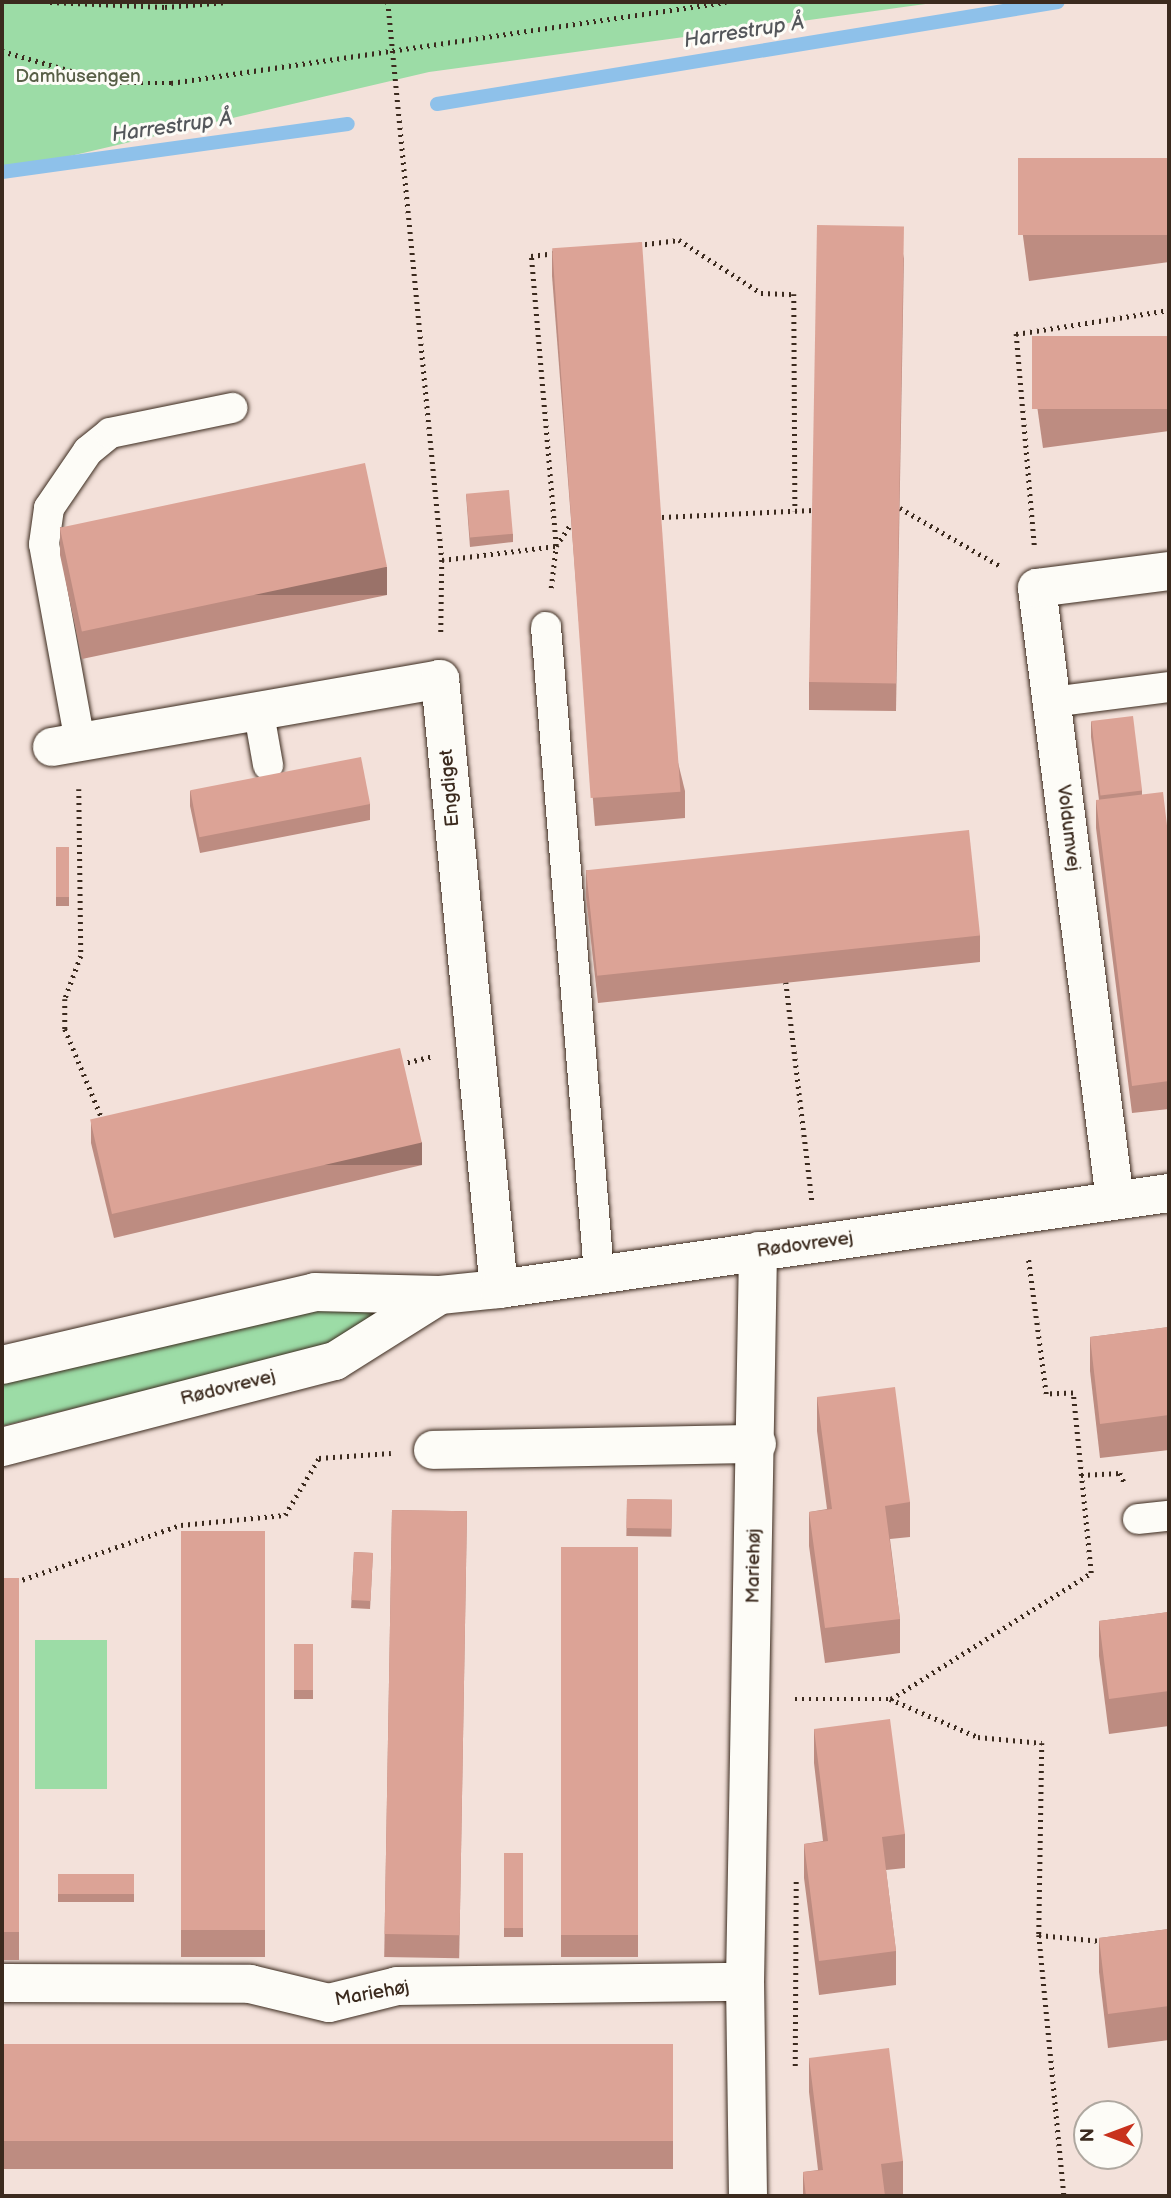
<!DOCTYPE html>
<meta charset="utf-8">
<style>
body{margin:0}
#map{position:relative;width:1171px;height:2198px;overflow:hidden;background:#f3e1da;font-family:"Balsamiq Sans",sans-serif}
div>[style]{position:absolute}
.green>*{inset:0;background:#9cdca6;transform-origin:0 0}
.stream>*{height:14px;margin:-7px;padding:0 7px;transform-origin:7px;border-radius:7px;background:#8ec1ea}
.path>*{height:4.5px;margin-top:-2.25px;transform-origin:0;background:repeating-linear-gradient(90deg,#3b2a1e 0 2px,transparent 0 7px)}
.roads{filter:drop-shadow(0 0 2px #3b2a1e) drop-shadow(0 0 2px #3b2a1e)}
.service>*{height:30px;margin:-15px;padding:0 15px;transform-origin:15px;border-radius:15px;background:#fdfcf7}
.minor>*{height:38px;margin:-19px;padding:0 19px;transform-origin:19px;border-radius:19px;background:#fdfcf7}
.tertiary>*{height:38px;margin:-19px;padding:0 19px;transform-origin:19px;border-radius:19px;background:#fdfcf7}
.wall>*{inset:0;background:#bd8c81;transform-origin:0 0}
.shaded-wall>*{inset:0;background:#9a7269;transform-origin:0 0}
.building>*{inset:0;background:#dca396;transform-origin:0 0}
span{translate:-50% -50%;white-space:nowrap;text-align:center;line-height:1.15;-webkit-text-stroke:6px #fdfcf7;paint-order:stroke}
.park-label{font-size:19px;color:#585f47}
.street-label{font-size:19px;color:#3b2a1e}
.water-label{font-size:21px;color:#54575b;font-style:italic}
.frame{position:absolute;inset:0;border:4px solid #3b2a1e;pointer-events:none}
.north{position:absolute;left:1073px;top:2100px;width:70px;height:70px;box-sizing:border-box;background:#fdfcf7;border:2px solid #afa8a0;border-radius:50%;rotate:270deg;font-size:19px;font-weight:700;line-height:28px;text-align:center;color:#3b2a1e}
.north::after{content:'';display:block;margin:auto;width:24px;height:32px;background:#c8321e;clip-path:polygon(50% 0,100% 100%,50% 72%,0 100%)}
</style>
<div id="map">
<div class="green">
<div style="clip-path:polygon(2px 2px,940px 2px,429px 72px,2px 172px)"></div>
<div style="clip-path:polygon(378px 1307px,374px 1327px,306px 1351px,2px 1426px,2px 1378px,285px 1312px)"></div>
<div style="left:35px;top:1640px;width:72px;height:149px"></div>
</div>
<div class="stream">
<div style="left:437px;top:104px;width:629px;rotate:-9.33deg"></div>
<div style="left:2px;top:172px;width:349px;rotate:-7.9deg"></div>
</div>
<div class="path">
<div style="left:50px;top:2px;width:115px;rotate:2.5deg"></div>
<div style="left:165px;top:7px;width:63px;rotate:-4.5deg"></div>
<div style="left:388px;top:2px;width:561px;rotate:84.47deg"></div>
<div style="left:442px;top:560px;width:76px;rotate:90.8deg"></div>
<div style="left:2px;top:51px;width:116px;rotate:16.1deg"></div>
<div style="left:113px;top:83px;width:58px"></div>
<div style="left:171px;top:83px;width:561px;rotate:-8.3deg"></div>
<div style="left:638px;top:245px;width:41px;rotate:-7deg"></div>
<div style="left:679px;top:240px;width:98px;rotate:32.9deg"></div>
<div style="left:761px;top:293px;width:33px;rotate:2deg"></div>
<div style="left:794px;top:294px;width:217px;rotate:89.7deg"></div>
<div style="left:900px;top:508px;width:116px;rotate:30.1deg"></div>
<div style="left:662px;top:517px;width:151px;rotate:-2.7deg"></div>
<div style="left:1034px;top:545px;width:212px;rotate:-94.9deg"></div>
<div style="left:1016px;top:334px;width:155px;rotate:-8.9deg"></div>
<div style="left:442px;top:560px;width:115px;rotate:-7deg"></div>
<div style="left:556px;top:546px;width:27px;rotate:-56deg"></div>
<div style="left:551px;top:588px;width:42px;rotate:-83.2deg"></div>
<div style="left:556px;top:546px;width:291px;rotate:-94.9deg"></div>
<div style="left:531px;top:256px;width:25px;rotate:-7deg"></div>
<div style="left:79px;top:789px;width:167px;rotate:89.3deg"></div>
<div style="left:81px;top:956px;width:46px;rotate:110.4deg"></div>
<div style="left:65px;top:999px;width:30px;rotate:90deg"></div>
<div style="left:65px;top:1029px;width:102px;rotate:67.5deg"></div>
<div style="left:786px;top:982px;width:220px;rotate:83.2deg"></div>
<div style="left:401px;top:1064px;width:33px;rotate:-14deg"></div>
<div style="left:1081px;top:1475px;width:39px;rotate:-3deg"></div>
<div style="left:1120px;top:1473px;width:10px;rotate:66deg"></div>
<div style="left:16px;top:1582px;width:175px;rotate:-19.1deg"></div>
<div style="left:181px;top:1525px;width:104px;rotate:-5.5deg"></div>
<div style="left:285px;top:1515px;width:66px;rotate:-59.2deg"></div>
<div style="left:319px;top:1458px;width:72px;rotate:-4deg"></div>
<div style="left:795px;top:1699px;width:95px"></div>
<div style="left:890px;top:1699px;width:96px;rotate:23.4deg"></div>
<div style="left:978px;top:1737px;width:64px;rotate:5.4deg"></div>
<div style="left:1042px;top:1743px;width:192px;rotate:90.9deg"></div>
<div style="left:1039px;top:1935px;width:262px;rotate:84.5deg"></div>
<div style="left:891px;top:1699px;width:236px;rotate:-32.2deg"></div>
<div style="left:1091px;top:1573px;width:181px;rotate:-95.7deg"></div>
<div style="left:1073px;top:1393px;width:27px;rotate:178deg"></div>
<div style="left:1046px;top:1394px;width:138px;rotate:-97.5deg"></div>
<div style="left:1039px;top:1935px;width:62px;rotate:5.5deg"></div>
<div style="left:795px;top:2066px;width:187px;rotate:-89.7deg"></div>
</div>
<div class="roads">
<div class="service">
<div style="left:546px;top:627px;width:648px;rotate:85.31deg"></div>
<div style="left:1052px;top:702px;width:118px;rotate:-7.3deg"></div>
<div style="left:258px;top:708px;width:58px;rotate:80deg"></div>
<div style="left:80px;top:742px;width:201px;rotate:-100.3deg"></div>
<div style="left:44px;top:544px;width:36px;rotate:-82deg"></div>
<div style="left:49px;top:508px;width:69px;rotate:-55.6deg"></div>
<div style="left:88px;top:451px;width:28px;rotate:-39deg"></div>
<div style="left:110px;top:433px;width:125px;rotate:-11.6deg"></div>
<div style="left:1138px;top:1519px;width:31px;rotate:-6deg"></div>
</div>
<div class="minor">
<div style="left:52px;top:747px;width:394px;rotate:-9.9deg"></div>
<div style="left:440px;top:679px;width:613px;rotate:84.48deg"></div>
<div style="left:1115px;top:1200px;width:617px;rotate:-97.26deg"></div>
<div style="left:1037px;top:588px;width:133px;rotate:-7.3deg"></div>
<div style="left:433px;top:1450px;width:324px;rotate:-1.1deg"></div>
<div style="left:2px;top:1983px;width:248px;rotate:0.2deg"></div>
<div style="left:250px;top:1984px;width:81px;rotate:13.5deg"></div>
<div style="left:329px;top:2003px;width:70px;rotate:-14deg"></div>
<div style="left:397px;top:1986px;width:348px;rotate:-0.7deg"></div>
<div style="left:748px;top:2196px;width:214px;rotate:-90.8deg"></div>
<div style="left:745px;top:1982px;width:731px;rotate:-88.98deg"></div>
</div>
<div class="tertiary">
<div style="left:2px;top:1365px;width:321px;rotate:-13.1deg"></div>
<div style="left:315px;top:1292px;width:125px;rotate:1.4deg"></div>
<div style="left:440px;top:1295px;width:59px;rotate:-5.8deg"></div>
<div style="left:499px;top:1289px;width:677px;rotate:-8.15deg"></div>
<div style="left:2px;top:1447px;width:344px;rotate:-14.5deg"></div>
<div style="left:335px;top:1361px;width:124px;rotate:-32.2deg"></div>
</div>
</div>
<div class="wall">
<div style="clip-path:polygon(1169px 158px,1169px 262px,1029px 281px,1019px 206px,1019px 178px)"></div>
<div style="clip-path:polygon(552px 249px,685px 791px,685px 818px,595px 826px,552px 276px)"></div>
<div style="clip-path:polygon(904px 254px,896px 711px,809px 710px,809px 682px)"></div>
<div style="clip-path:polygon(1169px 336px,1169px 431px,1043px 448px,1033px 377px,1033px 355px)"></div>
<div style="clip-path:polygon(466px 494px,513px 534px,513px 542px,470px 547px)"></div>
<div style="clip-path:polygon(60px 527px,387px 595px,82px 659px,60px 555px)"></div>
<div style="clip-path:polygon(1091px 721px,1142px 790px,1142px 795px,1169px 842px,1169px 1109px,1132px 1113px,1096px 828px,1096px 800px,1099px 800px,1091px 737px)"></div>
<div style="clip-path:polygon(190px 791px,370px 804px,370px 820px,200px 853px,190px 806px)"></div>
<div style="left:56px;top:847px;width:13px;height:59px"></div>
<div style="clip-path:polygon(586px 870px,980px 935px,980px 962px,598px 1003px,586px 897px)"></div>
<div style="clip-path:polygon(91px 1121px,422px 1165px,114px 1238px,91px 1143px)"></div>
<div style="clip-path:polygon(1169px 1327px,1169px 1450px,1100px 1458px,1090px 1371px,1090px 1337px)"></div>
<div style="clip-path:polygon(817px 1397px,910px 1502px,910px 1537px,890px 1539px,900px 1619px,900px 1653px,825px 1663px,809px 1546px,809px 1512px,827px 1509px,817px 1431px)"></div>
<div style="left:627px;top:1499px;width:45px;height:37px;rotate:1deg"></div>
<div style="left:392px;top:1510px;width:75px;height:447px;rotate:1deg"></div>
<div style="left:265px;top:1531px;width:426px;height:84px;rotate:90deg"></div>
<div style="left:561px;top:1547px;width:77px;height:410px"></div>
<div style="left:354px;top:1552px;width:19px;height:56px;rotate:3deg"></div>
<div style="left:2px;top:1578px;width:17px;height:382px"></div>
<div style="clip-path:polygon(1169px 1612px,1169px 1726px,1109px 1734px,1099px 1656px,1099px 1621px)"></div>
<div style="left:294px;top:1644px;width:19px;height:55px"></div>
<div style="clip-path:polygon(814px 1729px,905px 1834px,905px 1868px,886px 1870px,896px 1951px,896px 1985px,819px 1995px,804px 1878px,804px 1844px,823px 1841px,814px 1763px)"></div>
<div style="left:504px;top:1853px;width:19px;height:84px"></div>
<div style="left:58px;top:1874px;width:76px;height:28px"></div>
<div style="clip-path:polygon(1169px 1929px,1169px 2040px,1108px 2048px,1099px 1972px,1099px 1938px)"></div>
<div style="left:2px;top:2044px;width:671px;height:125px"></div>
<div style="clip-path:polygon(809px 2058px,903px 2161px,903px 2195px,803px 2196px,803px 2172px,818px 2170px,809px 2092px)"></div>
</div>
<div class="shaded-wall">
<div style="left:387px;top:567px;width:28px;height:312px;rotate:90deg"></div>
<div style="left:422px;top:1142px;width:23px;height:317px;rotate:90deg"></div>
</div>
<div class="building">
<div style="left:1169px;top:158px;width:77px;height:151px;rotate:90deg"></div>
<div style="left:817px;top:225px;width:87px;height:457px;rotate:1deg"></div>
<div style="left:642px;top:242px;width:551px;height:90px;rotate:86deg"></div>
<div style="left:1169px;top:336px;width:73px;height:137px;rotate:90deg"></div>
<div style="left:365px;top:463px;width:106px;height:312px;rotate:78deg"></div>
<div style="left:509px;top:490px;width:44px;height:43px;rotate:85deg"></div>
<div style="left:1133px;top:716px;width:75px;height:42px;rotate:83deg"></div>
<div style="left:361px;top:757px;width:48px;height:174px;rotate:79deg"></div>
<div style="clip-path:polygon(1163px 792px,1169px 842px,1169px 1081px,1132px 1086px,1096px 800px)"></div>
<div style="left:969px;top:830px;width:106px;height:385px;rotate:84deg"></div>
<div style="left:56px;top:847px;width:13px;height:50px"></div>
<div style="left:400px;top:1048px;width:97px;height:318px;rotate:77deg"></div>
<div style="clip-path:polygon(1169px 1327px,1169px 1415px,1100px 1424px,1090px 1337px)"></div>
<div style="clip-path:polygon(895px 1387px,910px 1502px,885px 1506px,900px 1619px,825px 1628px,809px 1512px,832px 1509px,817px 1397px)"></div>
<div style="left:627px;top:1499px;width:45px;height:29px;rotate:1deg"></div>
<div style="left:392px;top:1510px;width:75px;height:424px;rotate:1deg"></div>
<div style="left:265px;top:1531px;width:399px;height:84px;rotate:90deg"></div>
<div style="left:561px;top:1547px;width:77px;height:388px"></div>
<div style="left:354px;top:1552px;width:19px;height:48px;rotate:3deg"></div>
<div style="left:2px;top:1578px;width:17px;height:354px"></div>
<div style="clip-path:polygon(1169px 1612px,1169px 1691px,1109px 1699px,1099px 1621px)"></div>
<div style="left:294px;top:1644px;width:19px;height:46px"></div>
<div style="clip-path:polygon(890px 1719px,905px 1834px,882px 1837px,896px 1951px,819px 1961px,804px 1844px,828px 1841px,814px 1729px)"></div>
<div style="left:504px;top:1853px;width:19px;height:75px"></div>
<div style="left:58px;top:1874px;width:76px;height:20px"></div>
<div style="clip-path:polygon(1169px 1929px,1169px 2006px,1108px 2014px,1099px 1938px)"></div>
<div style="left:2px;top:2044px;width:671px;height:97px"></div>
<div style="clip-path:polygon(889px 2048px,903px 2161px,881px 2164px,885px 2196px,806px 2196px,803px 2172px,823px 2170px,809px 2058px)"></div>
</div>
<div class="park-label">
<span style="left:78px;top:77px">Damhusengen</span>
</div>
<div class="street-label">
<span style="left:450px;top:788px;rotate:-95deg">Engdiget</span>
<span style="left:1068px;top:828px;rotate:83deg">Voldumvej</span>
<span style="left:805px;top:1245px;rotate:-8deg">Rødovrevej</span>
<span style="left:228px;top:1388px;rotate:-14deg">Rødovrevej</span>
<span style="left:754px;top:1566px;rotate:-89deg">Mariehøj</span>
<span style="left:372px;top:1994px;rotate:-10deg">Mariehøj</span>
</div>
<div class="water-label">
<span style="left:744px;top:32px;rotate:-9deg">Harrestrup Å</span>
<span style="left:172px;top:127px;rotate:-8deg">Harrestrup Å</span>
</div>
<div class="frame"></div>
<div class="north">N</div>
</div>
